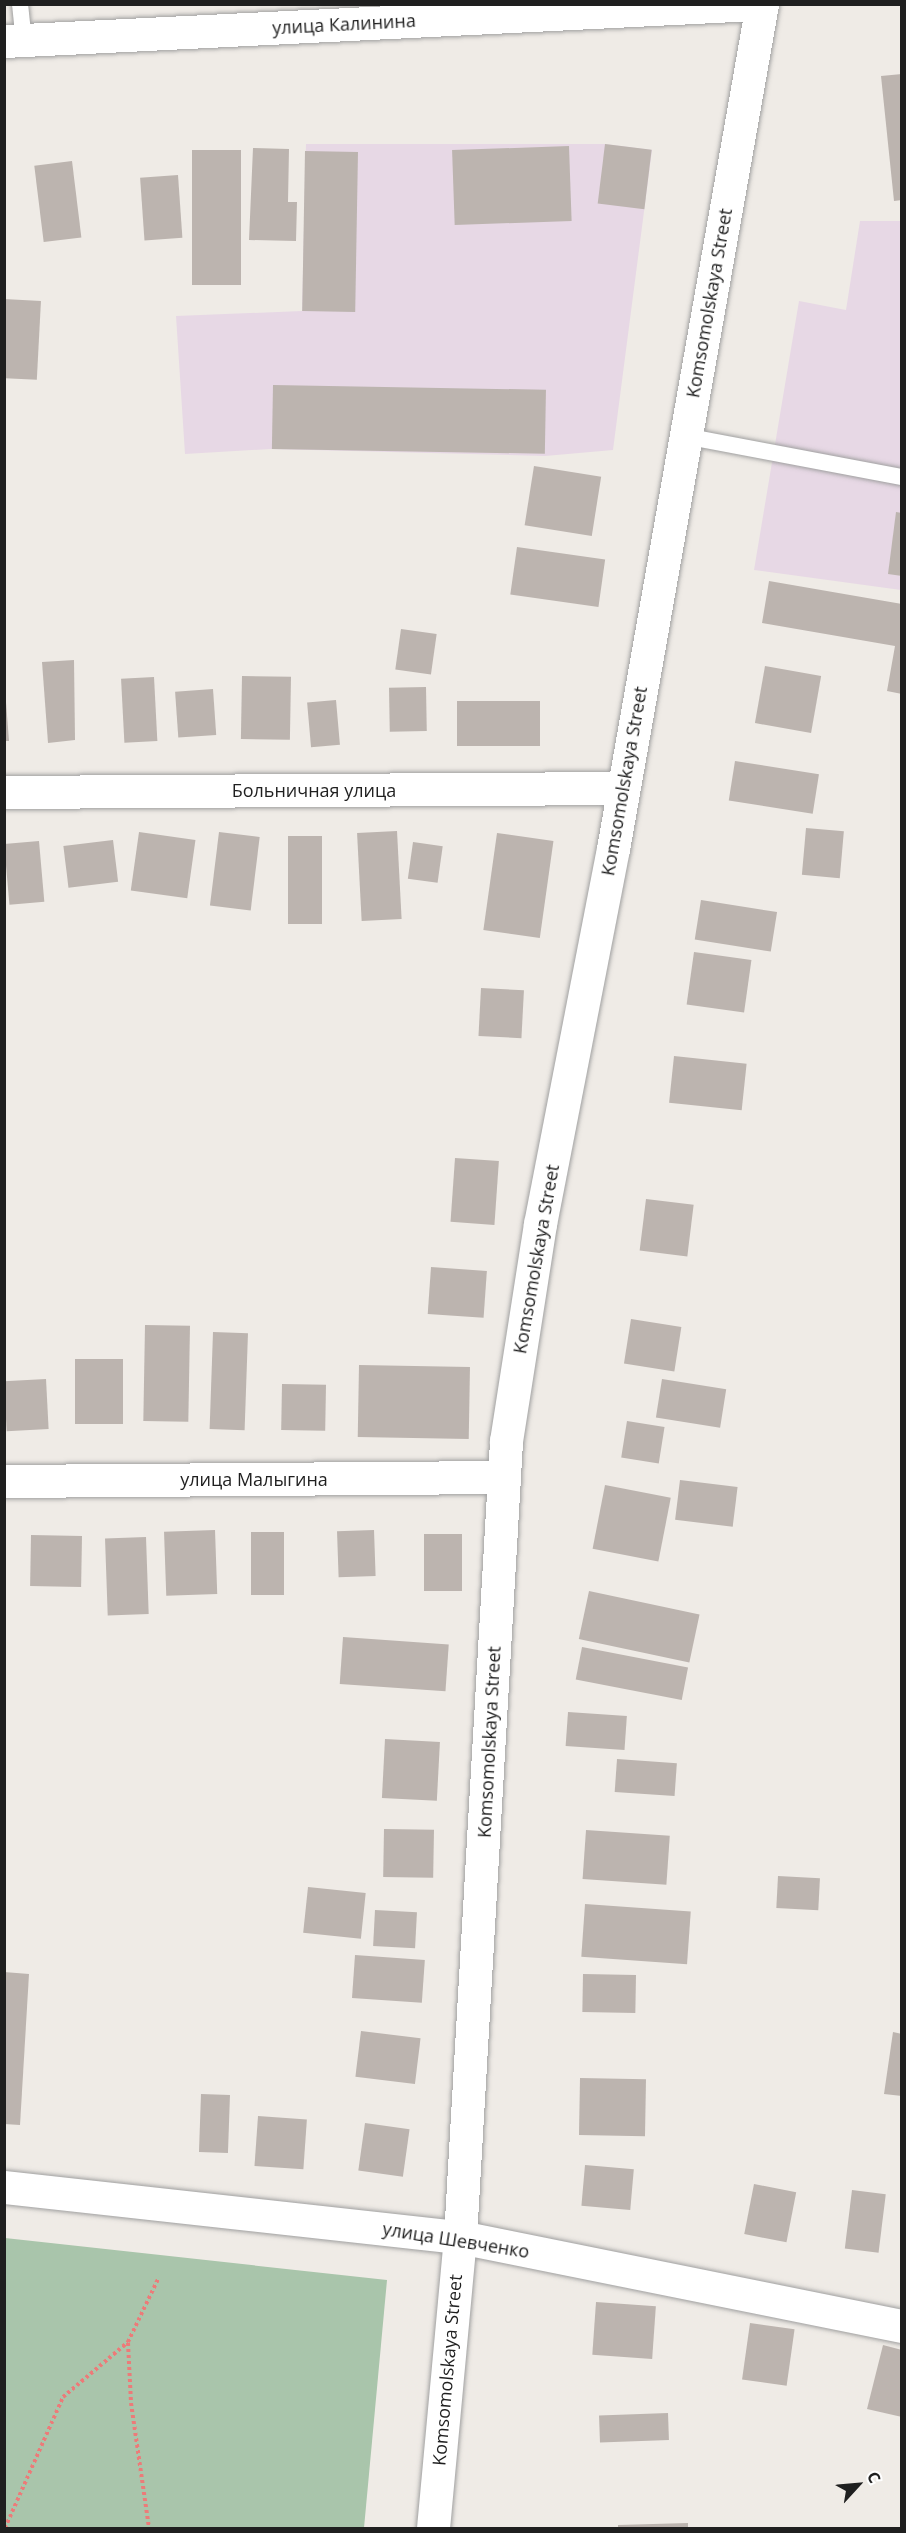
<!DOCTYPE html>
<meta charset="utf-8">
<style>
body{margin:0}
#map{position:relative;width:906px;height:2533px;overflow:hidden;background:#efebe6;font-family:"Open Sans",sans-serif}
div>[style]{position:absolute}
.industrial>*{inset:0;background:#e7d8e5}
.cemetery>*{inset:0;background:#a9c5ab}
.building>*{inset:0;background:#bcb4af;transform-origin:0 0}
.path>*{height:4px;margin-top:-2px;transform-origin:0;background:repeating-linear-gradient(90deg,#ec7b79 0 3px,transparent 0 6px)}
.roads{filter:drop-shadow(0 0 2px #a0a0a0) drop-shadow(0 0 2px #a0a0a0)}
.service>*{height:16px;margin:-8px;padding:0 8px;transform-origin:8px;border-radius:8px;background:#fff}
.minor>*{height:33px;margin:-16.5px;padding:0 16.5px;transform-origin:16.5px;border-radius:16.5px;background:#fff}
.tertiary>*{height:33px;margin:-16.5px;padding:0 16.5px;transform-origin:16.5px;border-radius:16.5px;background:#fff}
span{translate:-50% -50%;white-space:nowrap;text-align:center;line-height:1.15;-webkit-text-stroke:4.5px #fff;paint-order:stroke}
.street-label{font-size:18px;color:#1f1f1f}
.frame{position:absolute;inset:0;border:6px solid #1f1f1f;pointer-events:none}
.north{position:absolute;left:828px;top:2455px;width:60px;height:60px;-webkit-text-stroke:4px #fff;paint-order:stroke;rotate:64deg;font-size:16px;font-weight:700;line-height:24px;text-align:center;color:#1f1f1f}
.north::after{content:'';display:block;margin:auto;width:21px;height:27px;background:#1f1f1f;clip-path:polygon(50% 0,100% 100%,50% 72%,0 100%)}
</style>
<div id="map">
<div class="industrial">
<div style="clip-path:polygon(306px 144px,605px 144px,652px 150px,613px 450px,545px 456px,271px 449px,185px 454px,176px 316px,302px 311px)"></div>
<div style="clip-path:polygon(860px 221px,901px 221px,901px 590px,754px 570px,799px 301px,846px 310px)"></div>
</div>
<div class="cemetery">
<div style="clip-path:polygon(5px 2238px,387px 2280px,364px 2528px,5px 2528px)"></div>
</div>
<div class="building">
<div style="clip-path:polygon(902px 74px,902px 200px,894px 201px,881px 76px)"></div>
<div style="left:605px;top:144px;width:47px;height:60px;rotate:7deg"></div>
<div style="left:569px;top:146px;width:75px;height:117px;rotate:88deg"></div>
<div style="clip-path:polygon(253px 148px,289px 149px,288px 202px,297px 202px,296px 241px,249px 240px)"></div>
<div style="left:192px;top:150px;width:49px;height:135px"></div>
<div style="left:305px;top:151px;width:53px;height:160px;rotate:1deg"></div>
<div style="left:72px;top:161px;width:77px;height:38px;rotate:83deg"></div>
<div style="left:178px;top:175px;width:63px;height:38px;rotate:86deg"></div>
<div style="left:4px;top:299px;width:37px;height:79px;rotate:3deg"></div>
<div style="left:273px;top:385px;width:273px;height:64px;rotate:1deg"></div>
<div style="left:534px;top:466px;width:68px;height:60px;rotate:9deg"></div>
<div style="clip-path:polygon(896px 512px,902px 513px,902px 576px,888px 574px)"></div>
<div style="left:517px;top:547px;width:89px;height:48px;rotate:8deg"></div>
<div style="clip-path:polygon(769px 581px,902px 604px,902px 694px,887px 691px,895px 646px,762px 623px)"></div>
<div style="left:401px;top:629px;width:36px;height:41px;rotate:8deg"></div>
<div style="clip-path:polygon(74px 660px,75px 740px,48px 743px,42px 662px)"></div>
<div style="left:765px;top:666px;width:57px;height:58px;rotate:10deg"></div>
<div style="clip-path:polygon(4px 676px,9px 741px,4px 741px)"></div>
<div style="left:242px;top:676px;width:49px;height:63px;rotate:1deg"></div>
<div style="left:154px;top:677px;width:64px;height:33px;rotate:87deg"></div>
<div style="left:426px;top:687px;width:44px;height:37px;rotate:89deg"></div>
<div style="left:213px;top:689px;width:46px;height:38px;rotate:86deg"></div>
<div style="left:336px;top:700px;width:45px;height:29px;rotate:85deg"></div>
<div style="left:540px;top:701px;width:45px;height:83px;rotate:90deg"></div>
<div style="left:735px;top:761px;width:85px;height:40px;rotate:9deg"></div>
<div style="left:806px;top:828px;width:38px;height:47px;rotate:5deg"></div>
<div style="left:397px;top:831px;width:88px;height:40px;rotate:87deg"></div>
<div style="left:139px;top:832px;width:57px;height:59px;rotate:8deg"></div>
<div style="left:219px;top:832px;width:41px;height:74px;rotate:7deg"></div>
<div style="left:497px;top:833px;width:57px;height:98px;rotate:8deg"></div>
<div style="left:288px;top:836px;width:34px;height:88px"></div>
<div style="left:113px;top:840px;width:42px;height:50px;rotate:83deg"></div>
<div style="left:39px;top:841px;width:61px;height:35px;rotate:85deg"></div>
<div style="left:413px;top:842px;width:30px;height:37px;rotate:8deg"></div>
<div style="left:701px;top:900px;width:77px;height:40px;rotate:9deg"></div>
<div style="left:694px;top:952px;width:58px;height:53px;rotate:8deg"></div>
<div style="left:481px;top:988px;width:43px;height:48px;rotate:3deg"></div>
<div style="left:674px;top:1056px;width:73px;height:47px;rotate:6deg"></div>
<div style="left:455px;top:1158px;width:44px;height:64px;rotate:4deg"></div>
<div style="left:646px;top:1199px;width:48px;height:52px;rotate:7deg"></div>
<div style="left:431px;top:1267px;width:56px;height:47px;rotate:4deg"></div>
<div style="left:631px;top:1319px;width:51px;height:45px;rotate:9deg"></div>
<div style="left:145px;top:1325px;width:45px;height:96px;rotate:1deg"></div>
<div style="left:213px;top:1332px;width:35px;height:97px;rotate:2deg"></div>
<div style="left:75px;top:1359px;width:48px;height:65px"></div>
<div style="left:359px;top:1365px;width:111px;height:72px;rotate:1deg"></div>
<div style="left:46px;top:1379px;width:50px;height:42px;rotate:87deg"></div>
<div style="left:662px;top:1379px;width:65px;height:39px;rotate:9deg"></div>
<div style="left:282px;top:1384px;width:44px;height:46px;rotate:1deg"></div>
<div style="left:627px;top:1421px;width:38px;height:37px;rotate:9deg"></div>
<div style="left:680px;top:1480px;width:58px;height:40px;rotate:7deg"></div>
<div style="left:605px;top:1485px;width:67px;height:65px;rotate:11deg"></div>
<div style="left:215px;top:1530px;width:64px;height:51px;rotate:88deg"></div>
<div style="left:374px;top:1530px;width:46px;height:37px;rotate:88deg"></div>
<div style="left:251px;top:1532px;width:33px;height:63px"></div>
<div style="left:424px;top:1534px;width:38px;height:57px"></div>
<div style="left:31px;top:1535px;width:51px;height:51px;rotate:1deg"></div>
<div style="left:146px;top:1537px;width:77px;height:41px;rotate:88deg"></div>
<div style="left:589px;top:1591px;width:113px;height:49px;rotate:12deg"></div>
<div style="left:343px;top:1637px;width:106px;height:47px;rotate:4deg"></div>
<div style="left:582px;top:1647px;width:108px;height:33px;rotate:11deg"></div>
<div style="left:568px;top:1712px;width:59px;height:34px;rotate:4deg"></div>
<div style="left:385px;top:1739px;width:55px;height:59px;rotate:3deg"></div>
<div style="left:617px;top:1759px;width:60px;height:33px;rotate:4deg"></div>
<div style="left:384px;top:1829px;width:50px;height:48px;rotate:1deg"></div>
<div style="left:586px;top:1830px;width:84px;height:49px;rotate:4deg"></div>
<div style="left:778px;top:1876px;width:42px;height:32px;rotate:3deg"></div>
<div style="left:308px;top:1887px;width:58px;height:46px;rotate:6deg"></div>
<div style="left:585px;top:1904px;width:106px;height:53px;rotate:4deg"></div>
<div style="left:375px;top:1910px;width:42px;height:36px;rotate:3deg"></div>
<div style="left:355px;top:1955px;width:70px;height:43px;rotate:4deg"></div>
<div style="clip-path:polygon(4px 1972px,29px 1974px,20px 2125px,4px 2124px)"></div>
<div style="left:583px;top:1974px;width:53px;height:38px;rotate:1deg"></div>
<div style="left:361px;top:2031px;width:60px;height:46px;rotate:7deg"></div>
<div style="clip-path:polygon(893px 2032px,902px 2034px,902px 2096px,884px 2094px)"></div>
<div style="left:580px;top:2078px;width:66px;height:57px;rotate:1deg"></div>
<div style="left:201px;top:2094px;width:29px;height:58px;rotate:2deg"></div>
<div style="left:258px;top:2116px;width:49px;height:50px;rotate:4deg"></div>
<div style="left:365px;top:2123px;width:45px;height:48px;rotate:8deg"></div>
<div style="left:585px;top:2165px;width:49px;height:41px;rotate:5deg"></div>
<div style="left:754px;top:2184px;width:43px;height:51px;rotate:11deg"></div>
<div style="left:852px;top:2190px;width:34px;height:59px;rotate:7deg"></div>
<div style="left:596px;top:2302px;width:60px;height:53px;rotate:4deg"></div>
<div style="left:750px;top:2323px;width:45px;height:57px;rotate:8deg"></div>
<div style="clip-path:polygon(883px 2345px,902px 2350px,902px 2417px,867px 2409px)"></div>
<div style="left:668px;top:2413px;width:27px;height:69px;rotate:88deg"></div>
<div style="clip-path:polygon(688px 2523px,688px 2528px,618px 2528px,618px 2525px)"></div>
</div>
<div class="path">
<div style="left:128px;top:2343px;width:60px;rotate:87.1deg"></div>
<div style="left:131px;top:2403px;width:126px;rotate:81.8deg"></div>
<div style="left:5px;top:2528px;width:143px;rotate:-66.1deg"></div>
<div style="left:63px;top:2397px;width:85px;rotate:-40.2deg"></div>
<div style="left:128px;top:2342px;width:70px;rotate:-64.5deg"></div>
</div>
<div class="roads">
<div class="service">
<div style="left:20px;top:4px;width:36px;rotate:84deg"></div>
<div style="left:685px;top:436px;width:221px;rotate:10.7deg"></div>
</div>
<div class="minor">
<div style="left:4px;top:792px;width:619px;rotate:-0.37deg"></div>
<div style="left:4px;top:1481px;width:500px;rotate:-0.46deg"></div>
<div style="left:433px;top:2528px;width:292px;rotate:-84.7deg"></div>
<div style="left:460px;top:2237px;width:797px;rotate:-86.69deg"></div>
<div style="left:506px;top:1441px;width:220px;rotate:-81.1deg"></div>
<div style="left:540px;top:1224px;width:382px;rotate:-79deg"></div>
<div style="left:613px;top:849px;width:858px;rotate:-80deg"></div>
</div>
<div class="tertiary">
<div style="left:4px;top:41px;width:753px;rotate:-2.82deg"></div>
<div style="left:4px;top:2187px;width:459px;rotate:6.3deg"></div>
<div style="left:460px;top:2237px;width:451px;rotate:11.4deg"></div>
</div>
</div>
<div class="street-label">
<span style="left:344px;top:24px;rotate:-3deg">улица Калинина</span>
<span style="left:709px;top:303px;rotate:-80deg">Komsomolskaya Street</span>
<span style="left:624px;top:781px;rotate:-80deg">Komsomolskaya Street</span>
<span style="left:314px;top:790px">Больничная улица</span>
<span style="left:536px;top:1259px;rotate:-80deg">Komsomolskaya Street</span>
<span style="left:254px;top:1479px">улица Малыгина</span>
<span style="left:489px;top:1742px;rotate:-87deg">Komsomolskaya Street</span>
<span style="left:456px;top:2240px;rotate:9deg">улица Шевченко</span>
<span style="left:447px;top:2370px;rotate:-85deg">Komsomolskaya Street</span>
</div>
<div class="frame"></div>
<div class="north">С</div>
</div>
